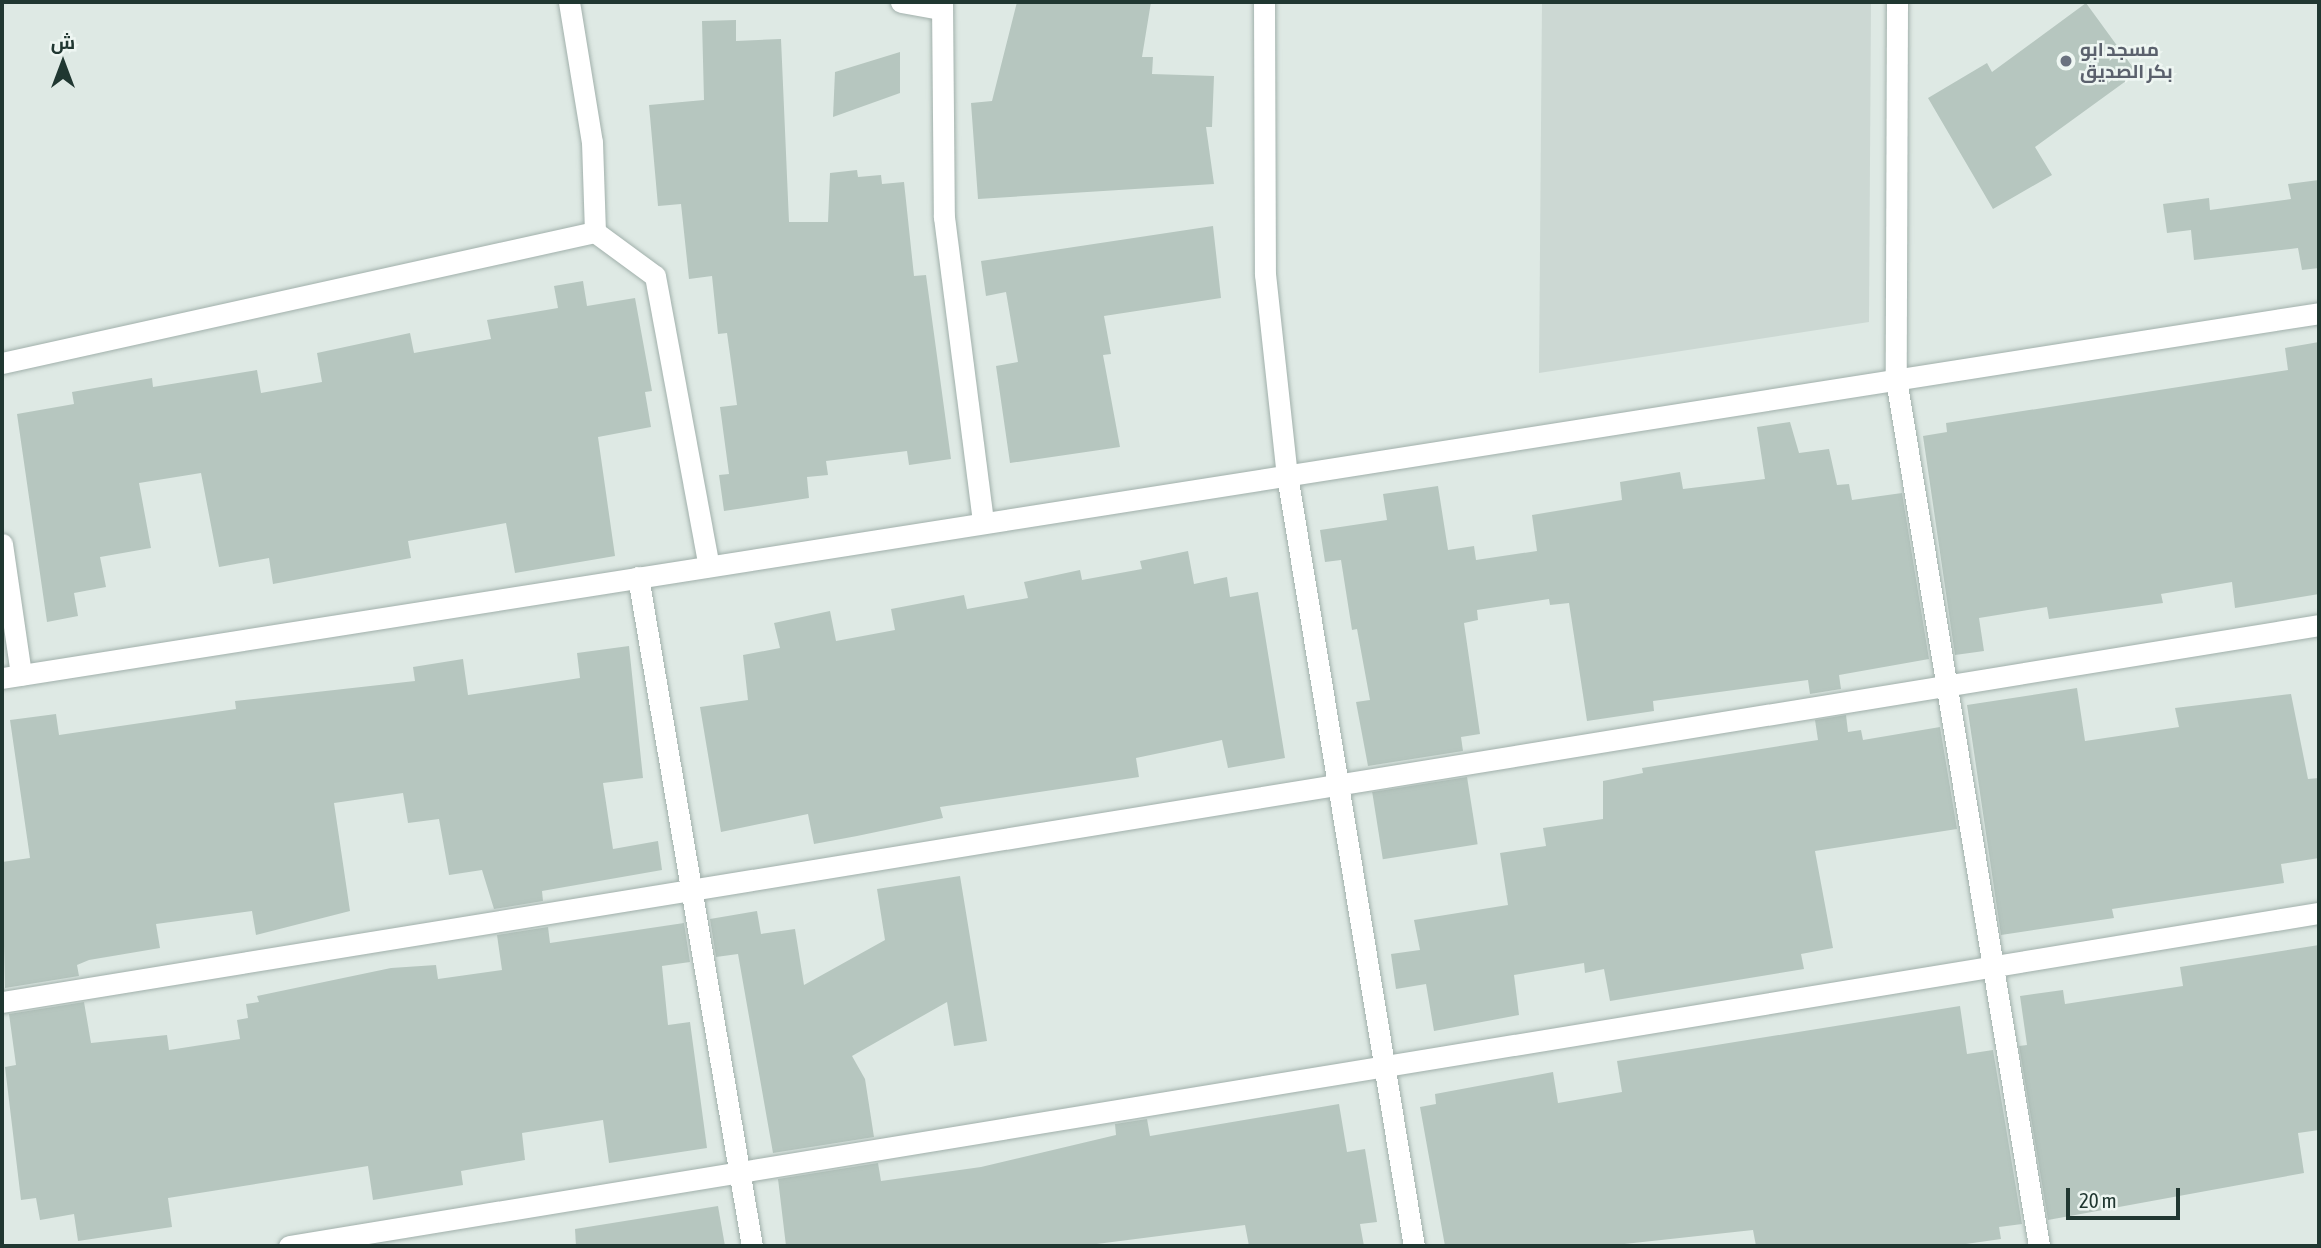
<!DOCTYPE html>
<meta charset="utf-8">
<style>
body{margin:0}
#map{position:relative;width:2321px;height:1248px;overflow:hidden;background:#dee9e4;font-family:"Asap Condensed",Cairo,sans-serif}
div>[style]{position:absolute}
.built>*{inset:0;background:#ccd8d3}
.building>*{inset:0;background:#b6c6bf;transform-origin:0 0}
.roads{filter:drop-shadow(0 0 2px #a1b0ab) drop-shadow(0 0 2px #a1b0ab)}
.minor>*{height:21px;margin:-10.5px;padding:0 10.5px;transform-origin:10.5px;border-radius:10.5px;background:#fff}
.dots>*{width:19px;height:19px;translate:-50% -50%;box-sizing:border-box;border:4px solid #eef6f2;border-radius:50%}
span{translate:-50% -50%;white-space:nowrap;text-align:center;line-height:1.15;-webkit-text-stroke:5px #eef6f2;paint-order:stroke}
.worship-label{font-size:19px;color:#5b616d;font-weight:700}
.left{translate:0 -50%;text-align:left}
.frame{position:absolute;inset:0;border:4px solid #203731;pointer-events:none}
.north{position:absolute;left:28px;top:28px;width:70px;height:70px;-webkit-text-stroke:5px #eef6f2;paint-order:stroke;rotate:0deg;font-size:19px;font-weight:700;line-height:28px;text-align:center;color:#203731}
.north::after{content:'';display:block;margin:auto;width:24px;height:32px;background:#203731;clip-path:polygon(50% 0,100% 100%,50% 72%,0 100%)}
.scale{position:absolute;left:2066px;top:1188px;width:114px;height:32px;box-sizing:border-box;border:4px solid #203731;border-top:0;padding-left:9px;font-size:21px;line-height:24px;white-space:nowrap;color:#203731;-webkit-text-stroke:5px #eef6f2;paint-order:stroke}
</style>
<div id="map">
<div class="built">
<div style="clip-path:polygon(1542px 2px,1871px 2px,1869px 322px,1539px 373px)"></div>
</div>
<div class="building">
<div style="clip-path:polygon(1017px 2px,1151px 2px,1142px 57px,1153px 57px,1152px 74px,1214px 76px,1212px 127px,1206px 127px,1214px 184px,978px 199px,971px 103px,992px 101px)"></div>
<div style="clip-path:polygon(2086px 3px,2137px 73px,2035px 147px,2052px 175px,1993px 209px,1928px 98px,1987px 63px,1992px 72px)"></div>
<div style="clip-path:polygon(736px 20px,736px 41px,781px 39px,789px 222px,828px 222px,830px 173px,857px 170px,858px 177px,881px 175px,882px 184px,904px 182px,914px 276px,926px 275px,951px 459px,909px 465px,907px 451px,826px 461px,828px 475px,807px 477px,809px 498px,724px 511px,719px 475px,729px 474px,720px 407px,737px 405px,727px 333px,718px 334px,712px 276px,689px 279px,681px 204px,658px 206px,649px 105px,704px 100px,702px 21px)"></div>
<div style="clip-path:polygon(900px 52px,900px 93px,833px 117px,835px 72px)"></div>
<div style="clip-path:polygon(2319px 180px,2319px 268px,2302px 270px,2298px 248px,2194px 260px,2191px 230px,2167px 233px,2163px 204px,2209px 198px,2210px 210px,2291px 199px,2288px 184px)"></div>
<div style="clip-path:polygon(1213px 226px,1221px 298px,1104px 316px,1111px 354px,1103px 355px,1120px 447px,1010px 463px,996px 366px,1018px 362px,1006px 292px,986px 296px,981px 261px)"></div>
<div style="clip-path:polygon(583px 281px,587px 306px,635px 298px,652px 391px,645px 392px,651px 427px,598px 437px,615px 556px,515px 573px,506px 523px,408px 541px,411px 558px,273px 584px,269px 558px,219px 567px,201px 473px,139px 483px,151px 548px,100px 557px,106px 587px,74px 593px,78px 616px,47px 622px,17px 414px,74px 404px,72px 392px,152px 378px,153px 387px,257px 370px,261px 393px,322px 382px,317px 353px,410px 333px,414px 353px,491px 339px,487px 320px,558px 308px,554px 286px)"></div>
<div style="clip-path:polygon(2319px 342px,2319px 594px,2235px 608px,2232px 582px,2161px 594px,2163px 603px,2049px 619px,2047px 607px,1979px 618px,1984px 651px,1955px 655px,1923px 436px,1947px 432px,1946px 423px,2288px 370px,2285px 348px)"></div>
<div style="clip-path:polygon(1790px 422px,1799px 453px,1829px 449px,1837px 485px,1849px 484px,1852px 500px,1902px 493px,1929px 659px,1839px 675px,1841px 689px,1810px 694px,1808px 680px,1653px 701px,1654px 711px,1587px 721px,1569px 603px,1550px 605px,1549px 599px,1477px 610px,1478px 620px,1464px 623px,1480px 734px,1461px 737px,1463px 751px,1368px 766px,1356px 702px,1370px 700px,1357px 629px,1352px 630px,1341px 560px,1325px 562px,1320px 530px,1387px 520px,1383px 494px,1438px 486px,1448px 550px,1474px 546px,1476px 560px,1537px 551px,1532px 515px,1622px 500px,1620px 482px,1680px 472px,1683px 489px,1765px 479px,1757px 427px)"></div>
<div style="clip-path:polygon(1188px 551px,1194px 584px,1227px 577px,1230px 597px,1258px 592px,1285px 758px,1228px 768px,1222px 740px,1136px 758px,1139px 777px,940px 807px,943px 818px,857px 836px,814px 844px,808px 814px,721px 832px,700px 707px,748px 700px,743px 655px,780px 648px,774px 623px,830px 611px,836px 641px,895px 630px,891px 609px,964px 595px,967px 609px,1028px 598px,1024px 582px,1080px 570px,1082px 580px,1142px 569px,1140px 561px)"></div>
<div style="clip-path:polygon(629px 646px,643px 778px,603px 783px,613px 849px,658px 841px,662px 870px,542px 891px,543px 901px,494px 909px,482px 870px,449px 875px,439px 819px,408px 823px,403px 793px,334px 803px,350px 911px,256px 935px,252px 911px,156px 924px,160px 948px,89px 960px,77px 965px,79px 976px,5px 988px,2px 862px,30px 858px,10px 720px,56px 714px,59px 735px,236px 709px,235px 701px,415px 681px,413px 667px,463px 659px,468px 695px,580px 678px,577px 653px)"></div>
<div style="clip-path:polygon(2077px 688px,2085px 741px,2179px 727px,2175px 708px,2291px 694px,2308px 779px,2319px 778px,2319px 858px,2281px 864px,2284px 883px,2112px 909px,2114px 918px,2001px 935px,1967px 705px)"></div>
<div style="clip-path:polygon(1846px 715px,1848px 732px,1861px 730px,1863px 740px,1940px 727px,1957px 829px,1815px 851px,1833px 948px,1801px 954px,1804px 969px,1610px 1001px,1604px 969px,1585px 973px,1584px 963px,1514px 975px,1519px 1015px,1434px 1031px,1426px 984px,1396px 989px,1391px 954px,1420px 950px,1414px 920px,1508px 905px,1500px 853px,1546px 846px,1543px 828px,1603px 819px,1603px 781px,1643px 773px,1642px 768px,1818px 740px,1815px 720px)"></div>
<div style="left:1467px;top:777px;width:68px;height:96px;rotate:81deg"></div>
<div style="clip-path:polygon(960px 876px,987px 1041px,954px 1046px,947px 1002px,852px 1056px,865px 1079px,874px 1137px,773px 1153px,738px 954px,716px 957px,710px 919px,757px 911px,761px 934px,795px 929px,804px 985px,885px 940px,877px 889px)"></div>
<div style="clip-path:polygon(684px 923px,690px 962px,662px 966px,668px 1025px,690px 1022px,707px 1148px,609px 1163px,603px 1120px,522px 1133px,525px 1160px,461px 1171px,463px 1185px,373px 1200px,368px 1166px,168px 1198px,172px 1227px,78px 1241px,74px 1214px,40px 1220px,36px 1198px,21px 1200px,5px 1067px,16px 1065px,9px 1014px,84px 1002px,91px 1043px,167px 1035px,169px 1050px,240px 1039px,237px 1020px,248px 1018px,246px 1004px,259px 1002px,257px 996px,391px 968px,436px 965px,438px 979px,502px 970px,497px 935px,548px 927px,550px 943px)"></div>
<div style="clip-path:polygon(2319px 945px,2319px 1130px,2298px 1133px,2304px 1173px,2048px 1220px,2019px 1046px,2027px 1045px,2020px 996px,2063px 990px,2065px 1004px,2183px 986px,2180px 967px)"></div>
<div style="clip-path:polygon(1960px 1006px,1967px 1054px,1993px 1050px,2022px 1224px,1999px 1227px,2001px 1239px,1952px 1246px,1756px 1246px,1753px 1230px,1606px 1246px,1445px 1246px,1420px 1107px,1436px 1104px,1435px 1094px,1553px 1072px,1558px 1103px,1622px 1092px,1617px 1061px)"></div>
<div style="clip-path:polygon(1339px 1104px,1347px 1152px,1365px 1149px,1377px 1222px,1360px 1224px,1364px 1246px,1249px 1246px,1245px 1225px,1081px 1246px,786px 1246px,778px 1179px,878px 1163px,881px 1181px,981px 1167px,1116px 1135px,1115px 1124px,1147px 1119px,1150px 1136px)"></div>
<div style="clip-path:polygon(718px 1206px,725px 1246px,576px 1246px,575px 1229px)"></div>
</div>
<div class="roads">
<div class="minor">
<div style="left:569px;top:2px;width:142px;rotate:80.7deg"></div>
<div style="left:592px;top:142px;width:90px;rotate:88.1deg"></div>
<div style="left:595px;top:232px;width:74px;rotate:36.3deg"></div>
<div style="left:655px;top:276px;width:295px;rotate:79.5deg"></div>
<div style="left:901px;top:2px;width:41px;rotate:9.9deg"></div>
<div style="left:942px;top:2px;width:215px;rotate:89.5deg"></div>
<div style="left:944px;top:217px;width:308px;rotate:82.7deg"></div>
<div style="left:1264px;top:2px;width:272px;rotate:89.8deg"></div>
<div style="left:1265px;top:274px;width:202px;rotate:83.8deg"></div>
<div style="left:1287px;top:475px;width:781px;rotate:80.65deg"></div>
<div style="left:1897px;top:2px;width:377px;rotate:90.2deg"></div>
<div style="left:1896px;top:379px;width:879px;rotate:80.63deg"></div>
<div style="left:2px;top:363px;width:607px;rotate:-12.46deg"></div>
<div style="left:2px;top:544px;width:132px;rotate:81.7deg"></div>
<div style="left:638px;top:577px;width:679px;rotate:80.33deg"></div>
<div style="left:2px;top:678px;width:2346px;rotate:-8.95deg"></div>
<div style="left:2px;top:1002px;width:2347px;rotate:-9.24deg"></div>
<div style="left:289px;top:1246px;width:2057px;rotate:-9.32deg"></div>
</div>
</div>
<div class="dots">
<div style="left:2066px;top:61px;background:#6b7280"></div>
</div>
<div class="worship-label">
<span class="left" style="left:2080px;top:61px">مسجد ابو<br>بكر الصديق</span>
</div>
<div class="frame"></div>
<div class="north">ش</div>
<div class="scale">20 m</div>
</div>
